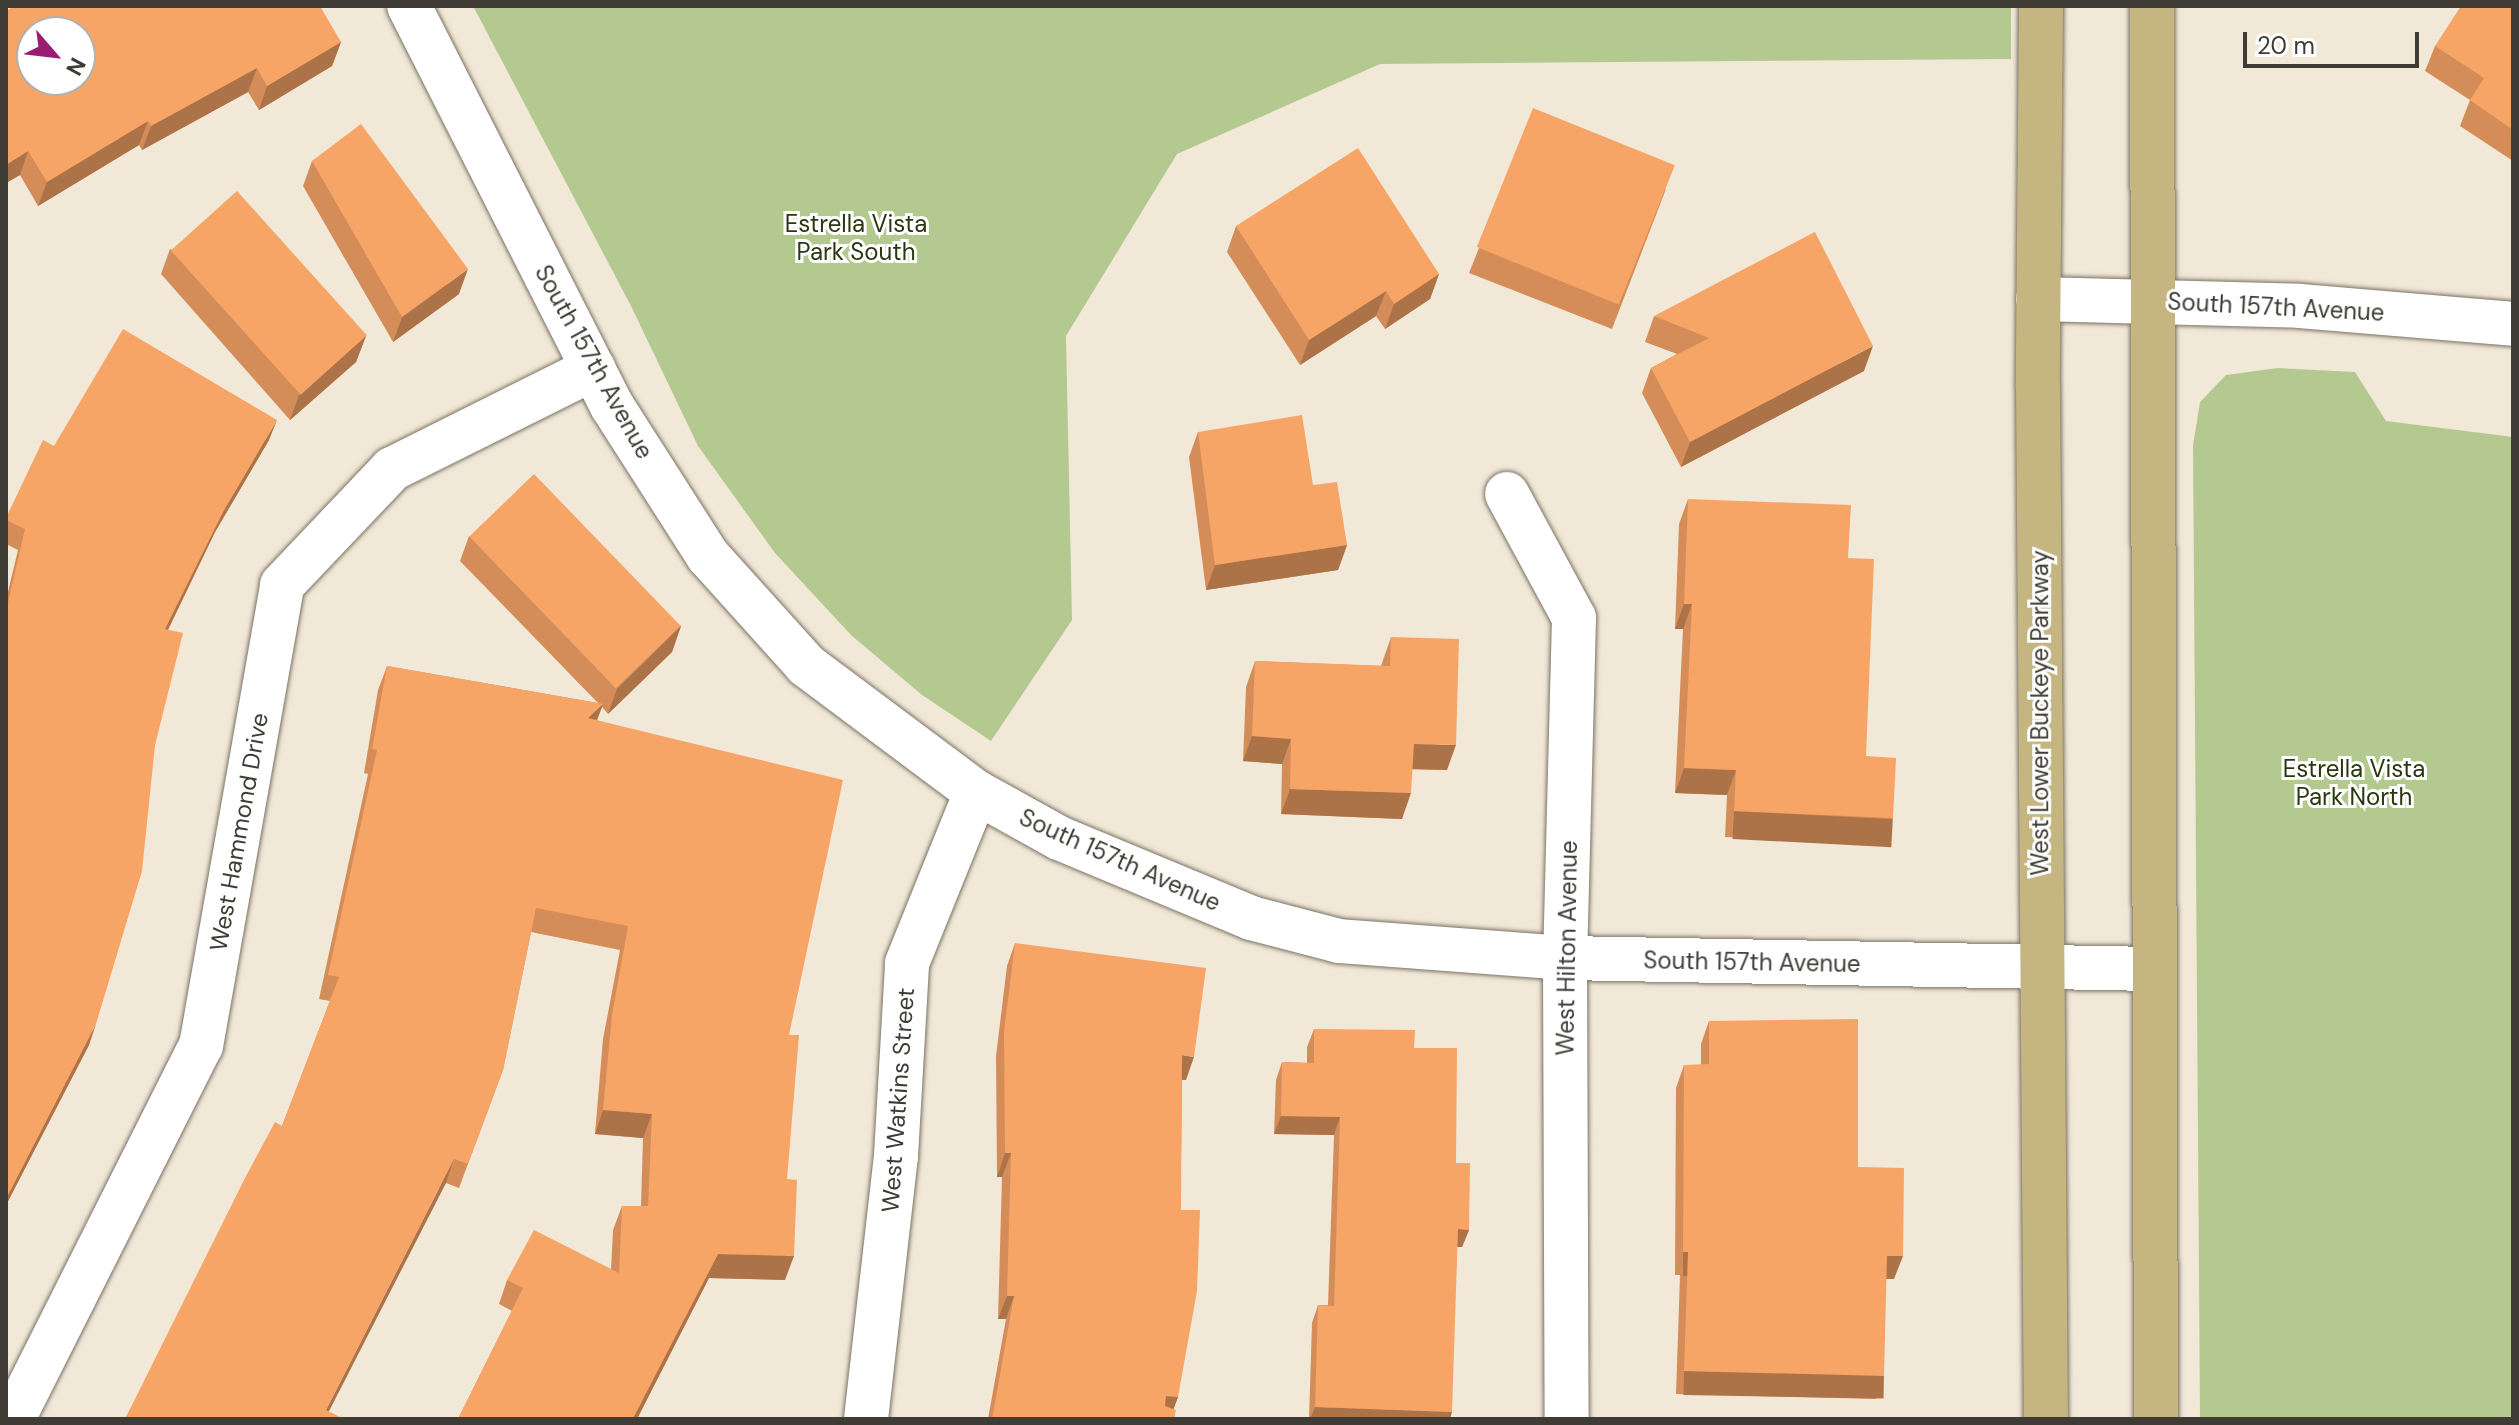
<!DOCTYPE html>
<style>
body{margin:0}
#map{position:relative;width:2519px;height:1425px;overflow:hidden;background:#f2e8d8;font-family:"DM Sans",sans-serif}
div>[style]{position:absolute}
.green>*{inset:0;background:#b4c990}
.roads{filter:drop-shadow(0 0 2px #7b7365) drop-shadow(0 0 2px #7b7365)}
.minor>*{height:44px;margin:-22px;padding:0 22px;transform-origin:22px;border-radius:22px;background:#fff}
.major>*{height:44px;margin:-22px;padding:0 22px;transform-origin:22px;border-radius:22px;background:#c5b581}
.wall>*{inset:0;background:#d48d59}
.shaded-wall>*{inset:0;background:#ad7348;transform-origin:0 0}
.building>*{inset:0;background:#f7a467;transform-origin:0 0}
span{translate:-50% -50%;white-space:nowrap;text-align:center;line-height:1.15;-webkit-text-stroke:6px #fff;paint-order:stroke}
.park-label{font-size:24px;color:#2b370f}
.street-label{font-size:24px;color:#3f3b35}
.frame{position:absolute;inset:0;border:8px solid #3f3b35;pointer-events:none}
.north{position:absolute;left:16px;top:16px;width:80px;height:80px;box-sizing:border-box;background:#fff;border:2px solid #b2b1ae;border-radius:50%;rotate:118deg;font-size:22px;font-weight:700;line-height:32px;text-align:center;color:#3f3b35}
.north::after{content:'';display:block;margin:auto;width:28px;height:36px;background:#9a1c73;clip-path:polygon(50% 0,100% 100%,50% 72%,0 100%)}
.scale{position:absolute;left:2243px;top:32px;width:176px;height:36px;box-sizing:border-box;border:4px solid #3f3b35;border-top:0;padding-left:10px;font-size:24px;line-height:28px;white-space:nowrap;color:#3f3b35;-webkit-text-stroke:6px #fff;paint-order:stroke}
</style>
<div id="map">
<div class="green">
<div style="clip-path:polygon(473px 6px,2011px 6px,2011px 59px,1380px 64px,1177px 154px,1066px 336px,1072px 620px,991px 741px,922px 695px,851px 635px,775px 553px,698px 446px,631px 306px)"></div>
<div style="clip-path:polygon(2278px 368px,2355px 372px,2386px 421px,2513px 437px,2513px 1419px,2200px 1419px,2193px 446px,2200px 402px,2226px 375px)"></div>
</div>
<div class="roads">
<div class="minor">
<div style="left:409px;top:6px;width:449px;rotate:63.1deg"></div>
<div style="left:612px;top:406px;width:178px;rotate:57.4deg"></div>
<div style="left:708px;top:556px;width:147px;rotate:48deg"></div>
<div style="left:806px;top:665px;width:212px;rotate:36.8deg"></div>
<div style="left:976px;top:792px;width:95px;rotate:29deg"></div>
<div style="left:1059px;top:838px;width:208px;rotate:22.6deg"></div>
<div style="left:1251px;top:918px;width:91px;rotate:14.6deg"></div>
<div style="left:1339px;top:941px;width:227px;rotate:4.3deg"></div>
<div style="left:1565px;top:958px;width:587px;rotate:1.07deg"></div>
<div style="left:2038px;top:299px;width:262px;rotate:1.5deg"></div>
<div style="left:2300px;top:306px;width:214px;rotate:4.8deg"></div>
<div style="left:1507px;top:494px;width:141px;rotate:61.6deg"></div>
<div style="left:1574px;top:618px;width:340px;rotate:91.5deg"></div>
<div style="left:1565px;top:958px;width:461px;rotate:89.8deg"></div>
<div style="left:13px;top:1419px;width:418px;rotate:-63.3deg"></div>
<div style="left:201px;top:1046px;width:468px;rotate:-80deg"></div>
<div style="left:282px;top:585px;width:160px;rotate:-46.5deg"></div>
<div style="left:392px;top:469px;width:225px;rotate:-26.5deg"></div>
<div style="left:866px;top:1419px;width:265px;rotate:-83.5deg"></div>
<div style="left:896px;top:1156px;width:193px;rotate:-86.7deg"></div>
<div style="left:907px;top:963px;width:184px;rotate:-68deg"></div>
</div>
<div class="major">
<div style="left:2041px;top:6px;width:381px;rotate:90.5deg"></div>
<div style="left:2038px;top:387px;width:1032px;rotate:89.56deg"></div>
<div style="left:2152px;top:6px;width:1413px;rotate:89.84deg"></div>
</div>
</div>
<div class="wall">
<div style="clip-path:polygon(2513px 6px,2513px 161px,2460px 126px,2470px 100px,2425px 71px,2435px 46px)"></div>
<div style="clip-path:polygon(6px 11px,341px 42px,332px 66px,259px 110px,248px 92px,142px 150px,139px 145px,38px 206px,20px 175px,6px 183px)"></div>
<div style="clip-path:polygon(312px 161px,459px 294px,393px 342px,303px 186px)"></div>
<div style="clip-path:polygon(1666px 189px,1612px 329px,1469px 273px,1479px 248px)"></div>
<div style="clip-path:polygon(1236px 226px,1439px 274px,1430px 299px,1385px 329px,1376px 316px,1300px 365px,1227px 252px)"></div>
<div style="clip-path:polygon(170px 249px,366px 336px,356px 362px,290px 420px,161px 274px)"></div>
<div style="clip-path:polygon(1654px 316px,1864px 371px,1681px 467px,1642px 393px,1651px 368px,1677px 354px,1645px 342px)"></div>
<div style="clip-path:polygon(1198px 432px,1313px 485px,1347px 545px,1338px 570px,1206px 590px,1189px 457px)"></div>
<div style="clip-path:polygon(269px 440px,215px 532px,168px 630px,155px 745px,89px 1045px,6px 1205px,6px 600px,18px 550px,6px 544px,6px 518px,54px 446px)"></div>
<div style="clip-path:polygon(1688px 499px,1848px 558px,1866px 756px,1893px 818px,1884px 843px,1725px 837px,1727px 795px,1675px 793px,1683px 629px,1675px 629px,1679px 524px)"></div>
<div style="clip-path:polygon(469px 536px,681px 626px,672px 652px,608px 714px,602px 707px,597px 720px,789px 1035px,785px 1280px,709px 1278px,637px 1419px,458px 1419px,512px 1311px,499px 1304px,507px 1280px,611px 1269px,613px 1230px,622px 1206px,641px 1206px,643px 1138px,595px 1134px,603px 1039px,620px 950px,531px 932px,503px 1070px,459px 1188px,446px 1183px,125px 1419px,282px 1126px,330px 1001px,319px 999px,368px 774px,364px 773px,378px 690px,387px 666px,598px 703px,460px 561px)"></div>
<div style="clip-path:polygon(1391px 637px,1447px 770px,1412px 769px,1402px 819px,1281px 814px,1282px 764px,1243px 761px,1246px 687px,1255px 661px,1381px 666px)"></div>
<div style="clip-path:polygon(1015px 943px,1186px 1080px,1182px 1080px,1178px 1397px,1173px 1409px,1174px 1419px,988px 1419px,1006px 1319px,998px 1319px,1002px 1177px,997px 1177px,996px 1056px,1007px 966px)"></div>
<div style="clip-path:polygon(1709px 1021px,1858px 1167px,1894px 1279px,1886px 1279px,1876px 1399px,1676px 1394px,1680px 1275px,1675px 1275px,1676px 1088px,1684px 1065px,1701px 1065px,1701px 1044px)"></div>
<div style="clip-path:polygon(1314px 1029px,1414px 1048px,1456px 1163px,1469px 1230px,1462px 1247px,1457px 1247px,1450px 1419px,1309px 1419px,1312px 1323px,1318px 1305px,1328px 1305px,1334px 1135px,1274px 1134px,1276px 1080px,1282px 1062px,1307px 1063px,1307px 1047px)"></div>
</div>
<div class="shaded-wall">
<div style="clip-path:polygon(341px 42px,332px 66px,259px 110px,267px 86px)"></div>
<div style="clip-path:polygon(257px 68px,248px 92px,142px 150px,151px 126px)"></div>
<div style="clip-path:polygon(148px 121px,139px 145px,38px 206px,47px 182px)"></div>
<div style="clip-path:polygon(28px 151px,20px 175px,6px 183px,6px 165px)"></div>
<div style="clip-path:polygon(468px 269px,459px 294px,393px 342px,402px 317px)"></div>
<div style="clip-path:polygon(1439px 274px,1430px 299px,1385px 329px,1394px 304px)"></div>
<div style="clip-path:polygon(1386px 291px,1376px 316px,1300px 365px,1309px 340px)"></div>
<div style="clip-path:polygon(366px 336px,356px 362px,290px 420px,299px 395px)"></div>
<div style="clip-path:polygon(1873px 346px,1864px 371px,1681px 467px,1690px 442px)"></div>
<div style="clip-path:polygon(277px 420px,269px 440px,215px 532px,158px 650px,165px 629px,223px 512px)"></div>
<div style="clip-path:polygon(1347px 545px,1338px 570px,1206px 590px,1215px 565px)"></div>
<div style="clip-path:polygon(1684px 604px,1692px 604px,1683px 629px,1675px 629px)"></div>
<div style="clip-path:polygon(681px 626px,672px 652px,608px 714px,617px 689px)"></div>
<div style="clip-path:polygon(603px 704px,594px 728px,588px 718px)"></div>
<div style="clip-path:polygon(1252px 736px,1291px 739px,1282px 764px,1243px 761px)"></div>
<div style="clip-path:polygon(1414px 744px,1456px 745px,1447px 770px,1404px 769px)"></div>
<div style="clip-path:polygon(1684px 768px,1736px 770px,1727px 795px,1675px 793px)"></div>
<div style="clip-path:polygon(1290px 789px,1411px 793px,1402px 819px,1281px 814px)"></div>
<div style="left:1734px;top:811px;width:159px;height:28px;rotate:3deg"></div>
<div style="clip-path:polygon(96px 1024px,89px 1045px,6px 1205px,6px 1199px)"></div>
<div style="clip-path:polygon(1182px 1055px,1194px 1057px,1186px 1080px,1174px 1079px)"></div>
<div style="clip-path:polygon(603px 1110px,652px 1114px,643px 1138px,595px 1134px)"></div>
<div style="clip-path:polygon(1281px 1116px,1340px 1117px,1334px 1135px,1274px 1134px)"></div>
<div style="clip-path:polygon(1005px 1153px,1011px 1153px,1002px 1177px,997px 1177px)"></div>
<div style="clip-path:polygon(454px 1159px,446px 1183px,325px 1419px,326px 1410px)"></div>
<div style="clip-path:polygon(1458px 1229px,1469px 1230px,1462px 1247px,1451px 1247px)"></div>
<div style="left:1683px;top:1252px;width:5px;height:24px"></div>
<div style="clip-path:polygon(718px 1254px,794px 1256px,785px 1280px,709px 1278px,637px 1419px,633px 1419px)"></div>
<div style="clip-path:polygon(1887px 1256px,1903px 1256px,1894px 1279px,1878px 1279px)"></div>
<div style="clip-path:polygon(1007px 1296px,1014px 1296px,1006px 1319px,998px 1319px)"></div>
<div style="left:1684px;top:1371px;width:200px;height:24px;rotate:1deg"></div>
<div style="clip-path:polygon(1166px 1396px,1178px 1397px,1170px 1419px,1158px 1419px)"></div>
<div style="clip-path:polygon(1315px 1407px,1452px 1412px,1450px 1419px,1310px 1419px)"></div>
</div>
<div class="building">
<div style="clip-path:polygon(evenodd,14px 6px,320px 6px,341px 42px,267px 86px,257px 68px,151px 126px,148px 121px,47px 182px,28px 151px,6px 165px,6px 11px,14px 6px,32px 32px,80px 32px,80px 80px,32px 80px,32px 32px)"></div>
<div style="clip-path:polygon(2461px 6px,2513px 6px,2513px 130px,2470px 100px,2484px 78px,2435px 46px)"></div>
<div style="left:1533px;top:108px;width:153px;height:150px;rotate:22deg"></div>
<div style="clip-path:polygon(361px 124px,468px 269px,402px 317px,312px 161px)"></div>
<div style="clip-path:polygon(1358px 148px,1439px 274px,1394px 304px,1386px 291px,1309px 340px,1236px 226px)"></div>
<div style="left:237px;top:191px;width:194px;height:89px;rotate:48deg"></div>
<div style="clip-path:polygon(1815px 232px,1873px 346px,1690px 442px,1651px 368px,1709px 338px,1654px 316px)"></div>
<div style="clip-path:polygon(123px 329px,277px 420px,223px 512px,165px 629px,183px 633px,155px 745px,142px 871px,96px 1024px,6px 1199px,6px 611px,25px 529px,6px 520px,6px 518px,43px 440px,54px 446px)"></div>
<div style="clip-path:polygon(1302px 415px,1313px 485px,1337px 482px,1347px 545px,1215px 565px,1198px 432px)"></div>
<div style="left:534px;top:474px;width:211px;height:90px;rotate:46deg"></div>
<div style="clip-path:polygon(1688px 499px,1851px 505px,1848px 558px,1874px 559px,1866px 756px,1896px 758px,1893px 818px,1734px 811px,1736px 770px,1684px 768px,1692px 604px,1684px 604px)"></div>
<div style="clip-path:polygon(1391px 637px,1459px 639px,1456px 745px,1414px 744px,1411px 793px,1290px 789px,1291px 739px,1252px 736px,1255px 661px,1390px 666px)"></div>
<div style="clip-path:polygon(387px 666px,603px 704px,588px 718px,843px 780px,789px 1035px,799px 1035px,787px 1179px,797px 1180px,794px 1256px,718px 1254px,633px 1418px,635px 1419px,458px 1419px,523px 1288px,507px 1280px,534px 1230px,619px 1273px,622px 1206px,648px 1206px,652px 1114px,603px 1110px,612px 1015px,628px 926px,536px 908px,503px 1070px,468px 1164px,454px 1159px,326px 1410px,340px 1417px,339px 1419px,125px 1419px,245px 1178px,275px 1122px,282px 1126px,339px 977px,328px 975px,377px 750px,372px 749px)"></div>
<div style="clip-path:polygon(1015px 943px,1206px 968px,1194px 1057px,1182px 1055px,1181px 1210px,1200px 1210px,1197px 1291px,1178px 1397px,1166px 1396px,1165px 1406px,1176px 1410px,1174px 1419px,992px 1419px,1014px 1296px,1007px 1296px,1011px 1153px,1005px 1153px,1004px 1032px)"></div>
<div style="clip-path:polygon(1858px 1019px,1858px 1167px,1904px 1168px,1903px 1256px,1887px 1256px,1884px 1376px,1684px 1371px,1688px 1252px,1683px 1252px,1684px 1065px,1709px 1064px,1709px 1021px)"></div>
<div style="clip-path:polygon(1314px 1029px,1415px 1030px,1414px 1048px,1457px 1048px,1456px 1163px,1470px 1163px,1469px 1230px,1458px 1229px,1452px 1412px,1315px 1407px,1318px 1305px,1334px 1306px,1340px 1117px,1281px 1116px,1282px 1062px,1314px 1063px)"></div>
</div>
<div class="park-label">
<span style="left:856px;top:238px">Estrella Vista<br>Park South</span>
<span style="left:2354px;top:783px">Estrella Vista<br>Park North</span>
</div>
<div class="street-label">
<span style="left:2276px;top:307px;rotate:3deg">South 157th Avenue</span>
<span style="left:594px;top:362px;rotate:61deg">South 157th Avenue</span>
<span style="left:2040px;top:713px;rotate:-90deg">West Lower Buckeye Parkway</span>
<span style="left:239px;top:832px;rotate:-80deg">West Hammond Drive</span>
<span style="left:1120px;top:860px;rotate:24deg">South 157th Avenue</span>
<span style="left:1567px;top:948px;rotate:-89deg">West Hilton Avenue</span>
<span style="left:1752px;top:962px;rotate:1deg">South 157th Avenue</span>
<span style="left:898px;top:1100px;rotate:-86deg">West Watkins Street</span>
</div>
<div class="frame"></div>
<div class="north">N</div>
<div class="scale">20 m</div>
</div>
